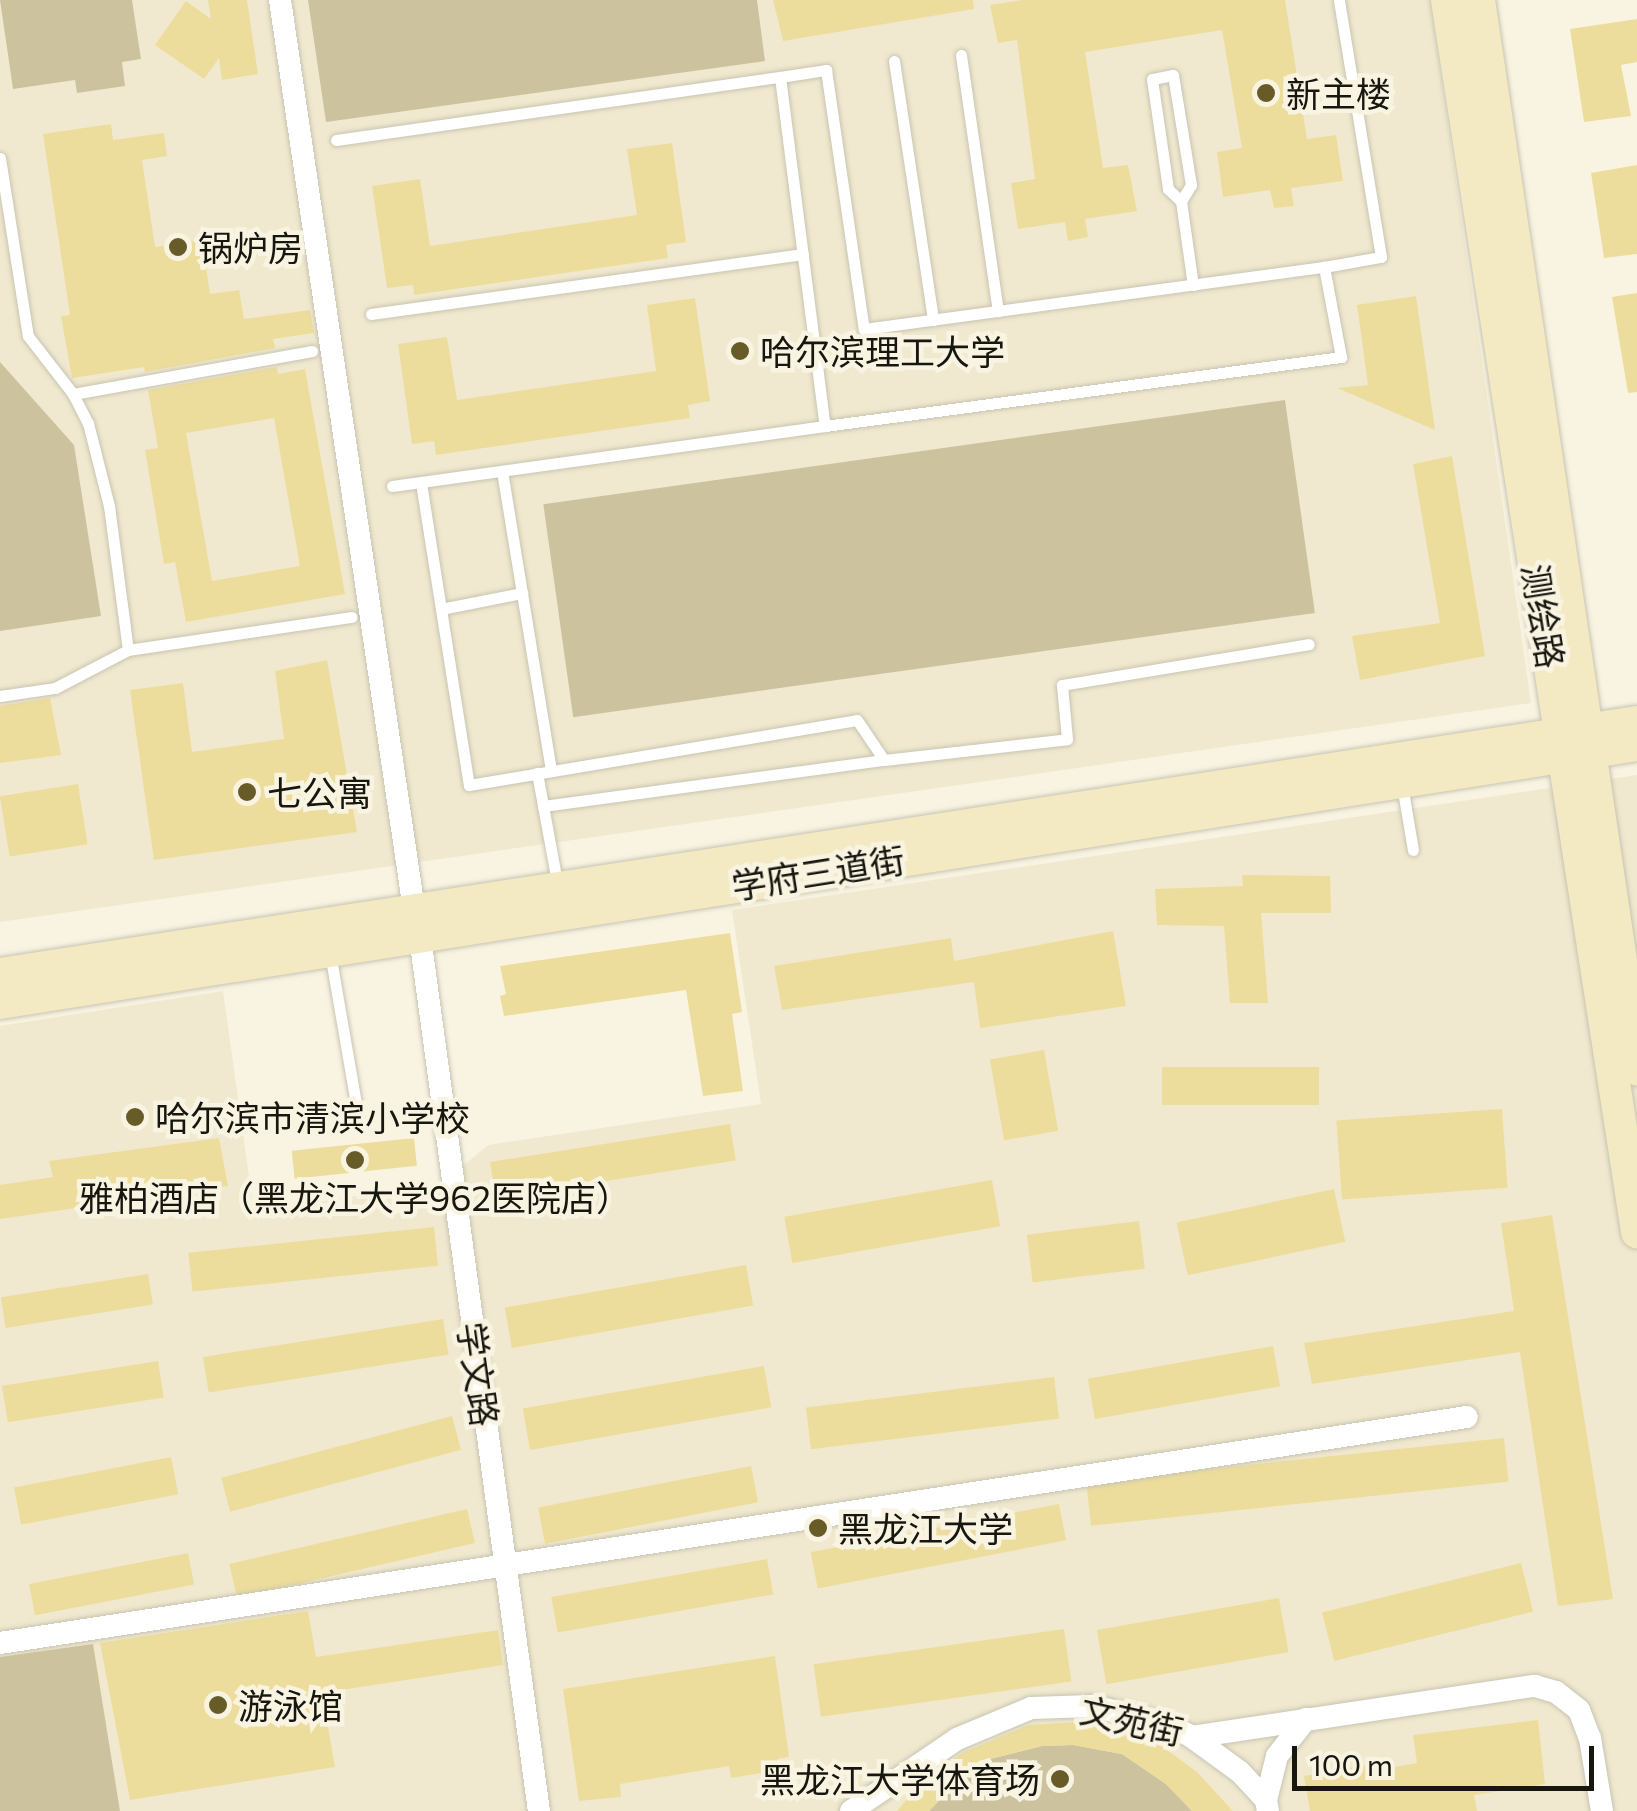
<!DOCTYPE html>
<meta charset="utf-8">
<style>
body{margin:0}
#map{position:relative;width:1637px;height:1811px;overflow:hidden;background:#f9f4e2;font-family:Commissioner,"Noto Sans SC",sans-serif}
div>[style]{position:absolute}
.built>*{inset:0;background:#f0e9cf}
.green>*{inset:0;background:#ccc39e;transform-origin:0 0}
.building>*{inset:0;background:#eddd9c;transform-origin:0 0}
.roads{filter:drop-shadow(0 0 2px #c8c4b2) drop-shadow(0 0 2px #c8c4b2)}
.service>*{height:11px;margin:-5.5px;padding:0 5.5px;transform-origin:5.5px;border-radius:5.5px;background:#fff}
.minor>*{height:22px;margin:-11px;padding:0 11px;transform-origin:11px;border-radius:11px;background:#fff}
.secondary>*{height:32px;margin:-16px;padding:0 16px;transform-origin:16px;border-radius:16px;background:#f3eac4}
.dots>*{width:28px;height:28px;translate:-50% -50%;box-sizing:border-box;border:5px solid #f9f4e2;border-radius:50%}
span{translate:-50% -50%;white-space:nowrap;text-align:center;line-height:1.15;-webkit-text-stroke:9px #f9f4e2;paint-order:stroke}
.poi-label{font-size:35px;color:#17160f}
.left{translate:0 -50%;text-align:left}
.right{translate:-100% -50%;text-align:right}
.street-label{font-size:35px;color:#17160f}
.scale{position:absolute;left:1292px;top:1746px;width:302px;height:45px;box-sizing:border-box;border:5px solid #17160f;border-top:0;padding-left:12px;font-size:30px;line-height:35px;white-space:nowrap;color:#17160f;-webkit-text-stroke:8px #f9f4e2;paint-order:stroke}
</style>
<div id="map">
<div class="built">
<div style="clip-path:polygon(0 0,1430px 0,1531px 703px,0 922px)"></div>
<div style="clip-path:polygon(1637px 775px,1637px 1811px,0 1811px,0 1026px,223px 991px,254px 1212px,444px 1182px,488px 1145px,761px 1104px,732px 910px)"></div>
</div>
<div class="green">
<div style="clip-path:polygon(0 0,132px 0,141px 59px,122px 62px,125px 86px,77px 93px,75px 80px,13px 89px)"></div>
<div style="clip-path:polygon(308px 0,757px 0,765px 61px,326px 122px)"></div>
<div style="clip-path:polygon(0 362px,74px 445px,101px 616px,0 631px)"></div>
<div style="left:1285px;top:400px;width:215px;height:749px;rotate:82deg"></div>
<div style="clip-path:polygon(93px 1644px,120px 1811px,0 1811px,0 1657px)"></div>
<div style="clip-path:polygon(1073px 1745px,1122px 1754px,1166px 1784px,1192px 1811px,929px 1811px,964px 1775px,986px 1760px,1042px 1746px)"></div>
</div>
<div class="building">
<div style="clip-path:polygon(208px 0,247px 0,258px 74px,222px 80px,219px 58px,204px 79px,155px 45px,186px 1px,211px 19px)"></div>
<div style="clip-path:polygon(773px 0,973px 0,974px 9px,783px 41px)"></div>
<div style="clip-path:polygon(1022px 0,1285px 0,1307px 139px,1336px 135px,1343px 181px,1291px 188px,1294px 206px,1274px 208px,1270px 190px,1223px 197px,1217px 152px,1242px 148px,1222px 30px,1085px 52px,1103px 168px,1128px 165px,1137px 211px,1085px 219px,1088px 237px,1068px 241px,1065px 222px,1018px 229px,1011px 183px,1035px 179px,1017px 40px,998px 43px,990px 5px)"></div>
<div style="clip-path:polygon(1637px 19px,1637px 62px,1621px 65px,1631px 116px,1584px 122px,1570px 29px)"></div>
<div style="clip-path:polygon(111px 124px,113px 140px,164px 133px,167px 156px,142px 160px,155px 247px,202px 240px,210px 294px,239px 290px,244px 319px,310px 310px,314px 333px,273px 339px,275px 348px,145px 372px,144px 367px,72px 378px,61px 316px,70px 315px,43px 134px)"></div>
<div style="clip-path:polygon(672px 143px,686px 242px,666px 245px,668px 258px,414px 295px,413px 285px,387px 288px,372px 186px,420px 179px,430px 246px,637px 215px,627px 149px)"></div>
<div style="clip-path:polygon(1637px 165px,1637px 254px,1604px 258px,1591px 173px)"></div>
<div style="clip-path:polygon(1637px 293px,1637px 392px,1628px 393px,1612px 297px)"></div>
<div style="clip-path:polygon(1416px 296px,1435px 430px,1337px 388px,1368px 385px,1357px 305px)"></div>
<div style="clip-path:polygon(695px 298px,710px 401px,688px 405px,690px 418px,436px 455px,434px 441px,412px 444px,398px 344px,447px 337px,457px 400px,656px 371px,647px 305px)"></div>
<div style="clip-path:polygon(evenodd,277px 367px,278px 374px,305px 369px,345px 594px,186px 622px,175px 562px,164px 564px,145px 450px,158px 448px,148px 390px,277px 367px,274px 418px,300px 566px,212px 581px,186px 433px,274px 418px)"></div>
<div style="clip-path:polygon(1452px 456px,1485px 656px,1360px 680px,1352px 636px,1440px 623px,1413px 464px)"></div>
<div style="clip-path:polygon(327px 660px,357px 832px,154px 860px,130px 690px,183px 683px,192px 752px,284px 739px,275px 671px)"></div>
<div style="clip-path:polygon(50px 698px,61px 755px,0 763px,0 706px)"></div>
<div style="left:78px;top:784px;width:61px;height:79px;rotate:81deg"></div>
<div style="clip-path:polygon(1242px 875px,1330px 876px,1331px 913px,1261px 913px,1268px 1003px,1230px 1003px,1224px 926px,1157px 925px,1155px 889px,1243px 886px)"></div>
<div style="clip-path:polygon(1113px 931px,1126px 1006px,980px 1028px,974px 982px,782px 1010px,774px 966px,951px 938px,954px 961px)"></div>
<div style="clip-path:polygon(730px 933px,742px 1012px,732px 1014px,743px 1091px,703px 1096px,686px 990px,504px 1016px,500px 996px,506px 994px,500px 966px)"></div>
<div style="left:1044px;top:1050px;width:82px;height:55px;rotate:80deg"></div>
<div style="left:1319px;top:1067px;width:38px;height:157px;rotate:90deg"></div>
<div style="left:1502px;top:1109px;width:79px;height:166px;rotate:86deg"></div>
<div style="left:730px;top:1124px;width:37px;height:243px;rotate:81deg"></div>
<div style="clip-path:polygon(219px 1138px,228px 1186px,0 1219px,0 1185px,53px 1177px,49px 1161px)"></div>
<div style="left:414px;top:1138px;width:28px;height:123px;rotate:84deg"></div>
<div style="left:992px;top:1180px;width:47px;height:211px;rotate:80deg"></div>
<div style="left:1334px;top:1189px;width:54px;height:161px;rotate:78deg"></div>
<div style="clip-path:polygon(1552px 1215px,1613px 1599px,1558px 1606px,1520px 1352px,1312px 1384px,1304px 1343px,1514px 1311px,1501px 1223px)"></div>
<div style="left:1139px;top:1221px;width:48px;height:113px;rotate:83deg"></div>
<div style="left:434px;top:1227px;width:39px;height:247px;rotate:84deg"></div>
<div style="left:746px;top:1265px;width:41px;height:245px;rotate:80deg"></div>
<div style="left:148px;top:1274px;width:31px;height:149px;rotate:81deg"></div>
<div style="left:443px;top:1319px;width:36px;height:243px;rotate:81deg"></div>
<div style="left:1273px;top:1346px;width:41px;height:188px;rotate:80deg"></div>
<div style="left:158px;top:1361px;width:37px;height:158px;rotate:81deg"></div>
<div style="left:764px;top:1366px;width:42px;height:245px;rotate:80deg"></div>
<div style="left:1054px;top:1377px;width:42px;height:250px;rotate:83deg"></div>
<div style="left:452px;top:1416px;width:35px;height:239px;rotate:75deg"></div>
<div style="left:1504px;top:1438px;width:44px;height:420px;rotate:84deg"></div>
<div style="left:171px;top:1457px;width:38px;height:160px;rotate:79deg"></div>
<div style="left:751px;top:1466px;width:37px;height:217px;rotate:79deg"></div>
<div style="left:1059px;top:1504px;width:37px;height:253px;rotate:79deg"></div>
<div style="left:467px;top:1509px;width:35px;height:244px;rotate:77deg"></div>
<div style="left:188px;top:1553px;width:32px;height:162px;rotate:79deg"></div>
<div style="left:767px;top:1559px;width:36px;height:219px;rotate:80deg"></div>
<div style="left:1521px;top:1563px;width:50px;height:205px;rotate:76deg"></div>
<div style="left:1279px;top:1598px;width:55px;height:185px;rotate:80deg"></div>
<div style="clip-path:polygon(308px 1611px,316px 1657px,498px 1630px,503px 1665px,322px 1693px,335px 1767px,130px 1800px,100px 1643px)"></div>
<div style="left:1064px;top:1629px;width:53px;height:253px;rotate:82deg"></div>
<div style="clip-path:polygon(775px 1656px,789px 1757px,777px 1759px,779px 1770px,731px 1778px,729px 1766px,620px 1784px,621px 1797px,579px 1801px,563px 1689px)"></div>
<div style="clip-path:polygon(1538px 1720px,1545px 1784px,1474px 1795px,1477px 1811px,1310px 1811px,1304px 1776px,1383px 1762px,1383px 1769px,1417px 1763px,1413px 1735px)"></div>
<div style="clip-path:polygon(1077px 1722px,1115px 1727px,1163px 1747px,1197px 1772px,1233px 1811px,1192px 1811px,1166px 1784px,1122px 1754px,1073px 1745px,1042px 1746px,986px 1760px,964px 1775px,929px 1811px,897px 1811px,922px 1781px,964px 1752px,1029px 1725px)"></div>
</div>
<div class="roads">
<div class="service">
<div style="left:961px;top:55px;width:259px;rotate:81.8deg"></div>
<div style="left:894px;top:61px;width:262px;rotate:81.4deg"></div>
<div style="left:780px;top:77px;width:47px;rotate:-8.7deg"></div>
<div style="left:826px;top:70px;width:262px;rotate:81.7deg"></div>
<div style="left:864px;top:329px;width:464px;rotate:-7.7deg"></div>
<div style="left:336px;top:140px;width:448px;rotate:-8.1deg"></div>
<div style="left:780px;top:77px;width:352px;rotate:82.7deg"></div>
<div style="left:825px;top:426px;width:521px;rotate:-7.62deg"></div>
<div style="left:1341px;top:357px;width:92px;rotate:-100.7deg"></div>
<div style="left:1324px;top:267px;width:58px;rotate:-10deg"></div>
<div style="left:1381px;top:257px;width:260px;rotate:-99.3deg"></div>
<div style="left:0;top:158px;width:180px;rotate:81.1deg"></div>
<div style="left:28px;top:336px;width:73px;rotate:52.2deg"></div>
<div style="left:73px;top:394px;width:33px;rotate:63deg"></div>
<div style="left:88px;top:423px;width:86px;rotate:75.8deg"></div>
<div style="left:109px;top:506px;width:145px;rotate:82.5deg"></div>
<div style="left:128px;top:650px;width:226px;rotate:-8.4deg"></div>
<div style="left:1181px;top:201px;width:19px;rotate:-58deg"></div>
<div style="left:1191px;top:185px;width:111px;rotate:-99.3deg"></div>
<div style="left:1173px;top:75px;width:21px;rotate:169deg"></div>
<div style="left:1152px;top:79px;width:111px;rotate:81.7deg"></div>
<div style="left:1168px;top:189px;width:18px;rotate:43deg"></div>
<div style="left:1181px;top:201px;width:85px;rotate:81.9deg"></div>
<div style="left:371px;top:314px;width:436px;rotate:-7.9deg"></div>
<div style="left:73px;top:394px;width:243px;rotate:-10.2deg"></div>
<div style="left:502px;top:471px;width:303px;rotate:80.7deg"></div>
<div style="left:421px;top:483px;width:306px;rotate:81deg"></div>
<div style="left:469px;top:785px;width:393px;rotate:-9.5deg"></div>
<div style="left:857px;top:720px;width:48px;rotate:56deg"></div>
<div style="left:884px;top:760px;width:184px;rotate:-6.5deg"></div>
<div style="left:1067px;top:739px;width:54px;rotate:-95.3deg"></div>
<div style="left:1062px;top:685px;width:250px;rotate:-9.4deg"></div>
<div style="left:392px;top:486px;width:437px;rotate:-7.9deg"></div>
<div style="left:441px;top:609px;width:83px;rotate:-11.2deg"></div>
<div style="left:0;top:696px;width:56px;rotate:-8.3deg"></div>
<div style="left:55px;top:688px;width:82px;rotate:-27.5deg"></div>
<div style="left:537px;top:773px;width:116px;rotate:79.6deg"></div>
<div style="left:1402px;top:785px;width:66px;rotate:80.4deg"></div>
<div style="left:543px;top:806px;width:344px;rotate:-7.7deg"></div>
<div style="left:330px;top:953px;width:170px;rotate:80.2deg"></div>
</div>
<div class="minor">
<div style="left:280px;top:0;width:920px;rotate:81.62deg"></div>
<div style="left:420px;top:937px;width:882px;rotate:82.25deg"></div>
<div style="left:0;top:1643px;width:1484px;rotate:-8.76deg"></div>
<div style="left:1192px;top:1737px;width:59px;rotate:36.1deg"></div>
<div style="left:1240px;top:1772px;width:38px;rotate:47deg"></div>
<div style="left:1266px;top:1800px;width:11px;rotate:80deg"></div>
<div style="left:1266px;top:1800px;width:45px;rotate:-76deg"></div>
<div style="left:1277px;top:1756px;width:47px;rotate:-51.9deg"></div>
<div style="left:851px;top:1811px;width:128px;rotate:-34.2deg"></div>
<div style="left:957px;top:1739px;width:80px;rotate:-22.7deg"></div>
<div style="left:1031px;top:1708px;width:61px;rotate:-1.9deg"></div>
<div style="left:1092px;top:1706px;width:75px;rotate:13.1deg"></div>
<div style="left:1165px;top:1723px;width:30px;rotate:27deg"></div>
<div style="left:1192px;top:1737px;width:347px;rotate:-8.5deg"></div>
<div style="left:1535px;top:1686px;width:22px;rotate:16deg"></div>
<div style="left:1556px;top:1692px;width:29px;rotate:38deg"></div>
<div style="left:1579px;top:1710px;width:30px;rotate:69deg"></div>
<div style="left:1590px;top:1738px;width:74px;rotate:80.7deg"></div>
</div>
<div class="secondary">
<div style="left:1447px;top:0;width:1247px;rotate:81.23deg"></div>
<div style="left:1479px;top:0;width:1081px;rotate:81.59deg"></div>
<div style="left:0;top:974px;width:1656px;rotate:-8.75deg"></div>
<div style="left:0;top:1003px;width:1657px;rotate:-8.96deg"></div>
</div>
</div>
<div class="dots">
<div style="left:1266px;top:93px;background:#675b28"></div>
<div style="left:178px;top:247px;background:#675b28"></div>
<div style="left:740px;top:351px;background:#675b28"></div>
<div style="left:247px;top:792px;background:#675b28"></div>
<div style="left:135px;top:1117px;background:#675b28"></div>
<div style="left:355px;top:1160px;background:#675b28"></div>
<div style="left:818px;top:1528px;background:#675b28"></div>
<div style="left:218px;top:1705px;background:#675b28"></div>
<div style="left:1060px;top:1779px;background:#675b28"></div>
</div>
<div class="poi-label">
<span class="left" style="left:1286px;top:93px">新主楼</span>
<span class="left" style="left:198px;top:247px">锅炉房</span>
<span class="left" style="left:760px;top:351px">哈尔滨理工大学</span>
<span class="left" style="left:267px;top:792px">七公寓</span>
<span class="left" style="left:155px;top:1117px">哈尔滨市清滨小学校</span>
<span style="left:355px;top:1197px">雅柏酒店（黑龙江大学962医院店）</span>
<span class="left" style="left:838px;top:1528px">黑龙江大学</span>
<span class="left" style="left:238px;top:1705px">游泳馆</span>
<span class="right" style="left:1040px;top:1779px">黑龙江大学体育场</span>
</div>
<div class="street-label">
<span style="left:1544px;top:616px;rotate:81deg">测绘路</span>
<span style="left:818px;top:872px;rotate:-9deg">学府三道街</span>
<span style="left:479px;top:1374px;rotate:82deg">学文路</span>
<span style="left:1132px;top:1720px;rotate:13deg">文苑街</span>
</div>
<div class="scale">100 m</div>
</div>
